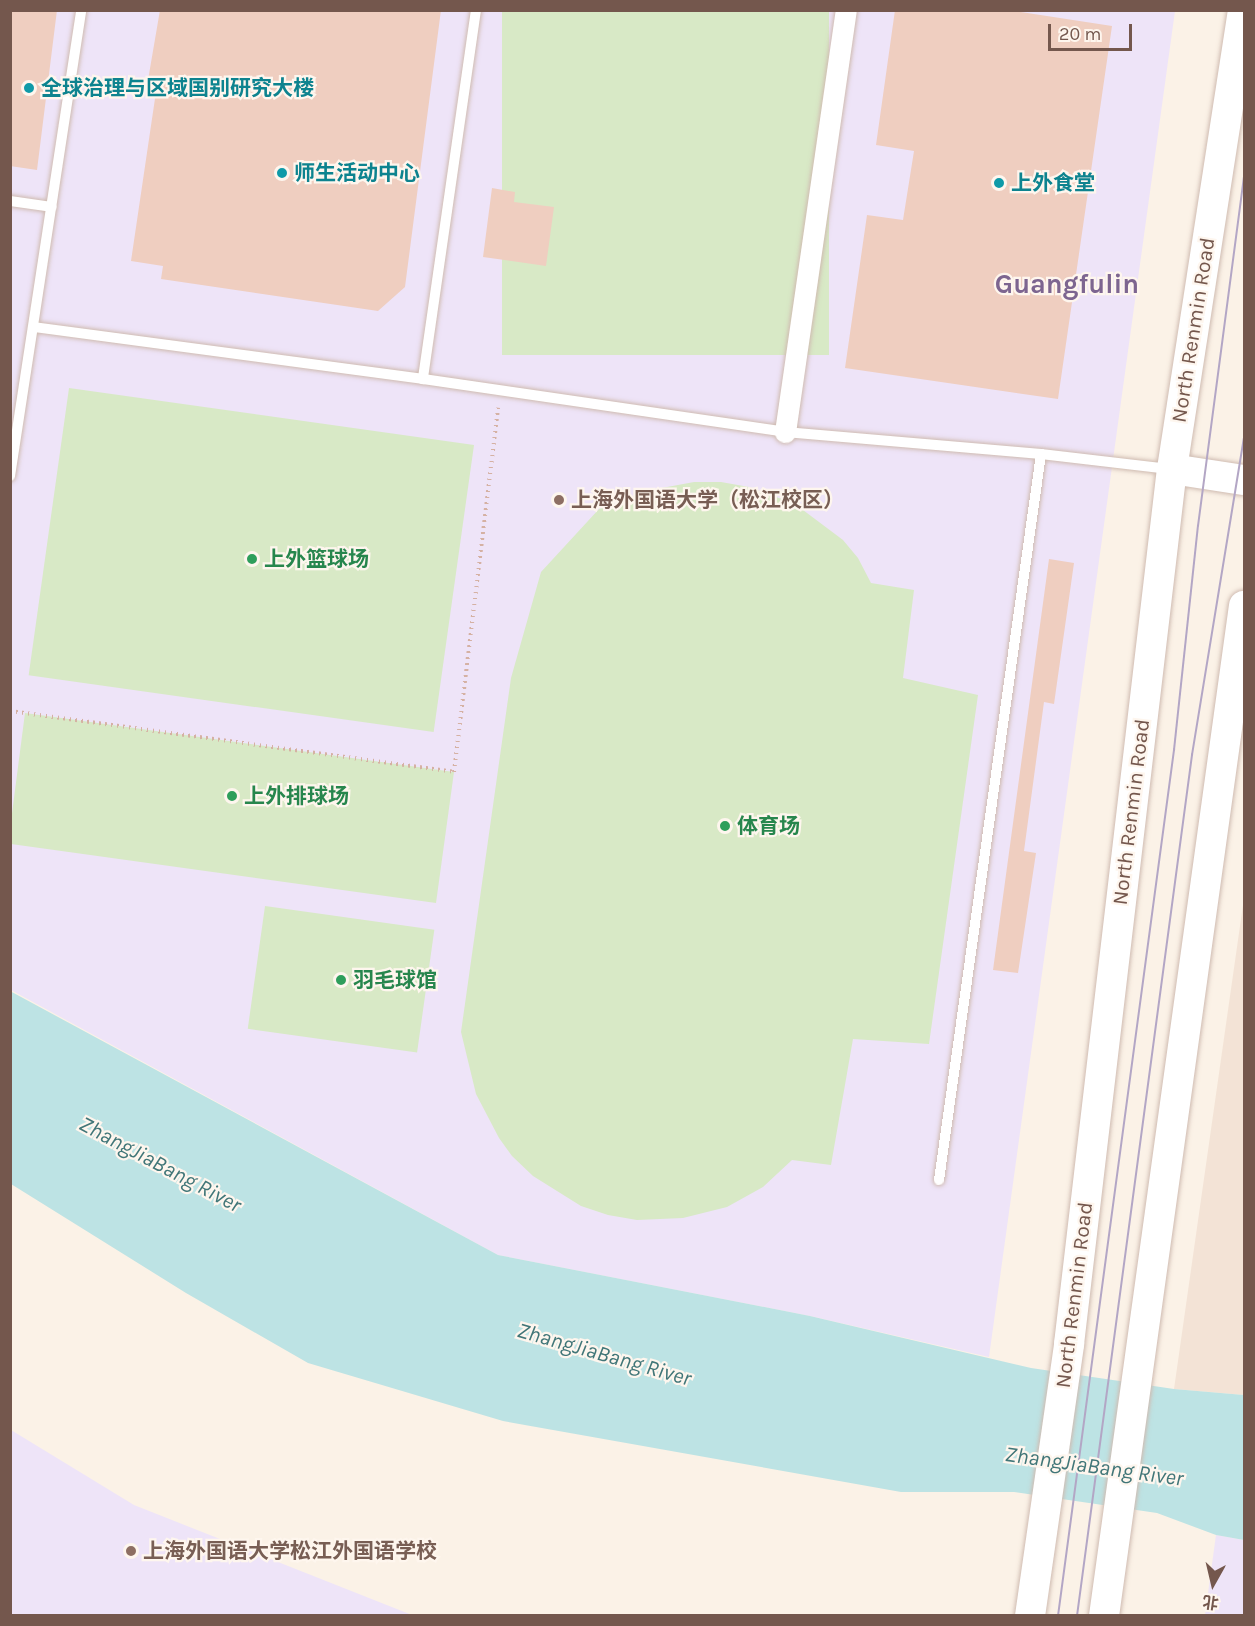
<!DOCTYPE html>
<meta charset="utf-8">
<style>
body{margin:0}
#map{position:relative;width:1255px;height:1626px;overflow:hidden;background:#fbf2e7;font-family:Karla,"Noto Sans SC",sans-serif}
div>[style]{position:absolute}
.residential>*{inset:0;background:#f3e3d6}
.education>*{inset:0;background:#eee4f8}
.green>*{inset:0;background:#d8e9c6;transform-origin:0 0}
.water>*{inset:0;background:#bde3e4}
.building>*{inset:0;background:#efcec0}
.path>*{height:4px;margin-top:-2px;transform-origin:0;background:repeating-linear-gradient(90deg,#d5b1a3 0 1.5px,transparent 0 6px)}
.roads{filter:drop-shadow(0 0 2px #cfbbb1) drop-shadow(0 0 2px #cfbbb1)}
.lane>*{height:10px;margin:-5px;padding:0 5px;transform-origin:5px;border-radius:5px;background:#fff}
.street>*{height:21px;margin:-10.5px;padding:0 10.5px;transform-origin:10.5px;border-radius:10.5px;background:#fff}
.secondary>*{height:30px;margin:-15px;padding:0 15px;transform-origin:15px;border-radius:15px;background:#fff}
.tram>*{height:1.5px;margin:-0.75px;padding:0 0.75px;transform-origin:0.75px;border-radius:0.75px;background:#b3a6c5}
.dots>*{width:16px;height:16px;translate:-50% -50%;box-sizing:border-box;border:3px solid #fef6ee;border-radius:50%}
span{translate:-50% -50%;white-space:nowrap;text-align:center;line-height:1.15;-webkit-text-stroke:4.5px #fef6ee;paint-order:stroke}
.culture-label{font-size:21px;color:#0d838f;font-weight:700}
.left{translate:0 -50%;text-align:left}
.street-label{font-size:21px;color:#74574d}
.education-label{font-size:21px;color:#785e54;font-weight:700}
.leisure-label{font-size:21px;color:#27864d;font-weight:700}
.water-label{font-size:22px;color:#417678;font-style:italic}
.district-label{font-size:27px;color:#7d6590;font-weight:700}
.frame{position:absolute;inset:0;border:12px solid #74574d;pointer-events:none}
.north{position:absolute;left:1183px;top:1554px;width:60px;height:60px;-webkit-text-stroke:4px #fef6ee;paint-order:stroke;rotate:188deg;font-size:16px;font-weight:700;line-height:24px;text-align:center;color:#74574d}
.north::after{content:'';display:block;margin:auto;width:21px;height:27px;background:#74574d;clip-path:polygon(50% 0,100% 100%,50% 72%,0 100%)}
.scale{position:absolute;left:1048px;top:24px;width:84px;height:27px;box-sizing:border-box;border:3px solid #74574d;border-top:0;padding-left:8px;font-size:18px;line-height:21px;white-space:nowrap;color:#74574d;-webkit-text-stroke:4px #fef6ee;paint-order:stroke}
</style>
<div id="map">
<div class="residential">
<div style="clip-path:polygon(1244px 898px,1244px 1395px,1174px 1389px)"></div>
</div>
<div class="education">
<div style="clip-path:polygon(10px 11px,1175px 11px,989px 1357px,810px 1316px,498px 1255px,11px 990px)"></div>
<div style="clip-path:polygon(11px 1430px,134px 1505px,412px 1615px,11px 1615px)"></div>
<div style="clip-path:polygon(1216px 1535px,1244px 1540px,1244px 1615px,1205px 1615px)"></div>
</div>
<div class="green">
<div style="left:502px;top:11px;width:327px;height:344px"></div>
<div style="left:69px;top:388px;width:409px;height:290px;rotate:8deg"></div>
<div style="clip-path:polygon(694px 482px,721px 482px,749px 487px,795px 504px,843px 540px,858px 558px,871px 583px,914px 590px,903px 678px,978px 695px,929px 1044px,853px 1039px,831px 1165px,792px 1160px,763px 1187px,727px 1207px,683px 1218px,637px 1220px,608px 1215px,581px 1206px,533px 1176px,512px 1156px,499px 1138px,476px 1094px,461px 1032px,511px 678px,541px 572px,599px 509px,651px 490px)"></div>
<div style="clip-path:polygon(25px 713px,454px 772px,436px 903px,11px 844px,11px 821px)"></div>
<div style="left:265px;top:906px;width:171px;height:124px;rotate:8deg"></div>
</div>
<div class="water">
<div style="clip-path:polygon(10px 991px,498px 1255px,810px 1316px,1031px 1368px,1174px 1389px,1244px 1395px,1244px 1540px,1216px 1535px,1157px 1513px,1014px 1492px,901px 1492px,503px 1421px,308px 1363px,186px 1293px,11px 1184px)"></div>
</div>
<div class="building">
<div style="clip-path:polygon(10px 10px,57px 10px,37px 170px,10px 166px)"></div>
<div style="clip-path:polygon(160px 10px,441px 10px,405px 287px,378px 311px,161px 279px,163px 266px,131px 261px,157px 85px,148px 80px)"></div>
<div style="clip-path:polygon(895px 10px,1008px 10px,1112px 26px,1058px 399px,845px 368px,867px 215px,903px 220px,914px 151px,876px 145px)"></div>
<div style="clip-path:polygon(492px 188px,515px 192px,514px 202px,554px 207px,546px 266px,483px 257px)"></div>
<div style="clip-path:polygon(1049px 559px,1074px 563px,1054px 704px,1044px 702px,1024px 851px,1036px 853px,1018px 973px,993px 970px)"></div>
</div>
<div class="path">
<div style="left:10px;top:711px;width:448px;rotate:7.8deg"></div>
<div style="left:454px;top:772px;width:367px;rotate:-83.1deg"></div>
</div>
<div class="roads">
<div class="lane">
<div style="left:476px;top:10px;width:373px;rotate:98.2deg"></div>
<div style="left:423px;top:379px;width:366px;rotate:8.3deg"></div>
<div style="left:785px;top:432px;width:257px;rotate:4.9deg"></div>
<div style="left:1041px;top:454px;width:129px;rotate:6.7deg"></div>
<div style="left:10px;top:201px;width:42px;rotate:8.1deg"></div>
<div style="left:34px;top:327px;width:392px;rotate:7.6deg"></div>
<div style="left:10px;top:476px;width:471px;rotate:-81.3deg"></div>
<div style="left:939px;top:1180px;width:733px;rotate:-82deg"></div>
</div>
<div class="street">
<div style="left:785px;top:432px;width:426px;rotate:-81.8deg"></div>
</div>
<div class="secondary">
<div style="left:1172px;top:469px;width:73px;rotate:8.7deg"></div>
<div style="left:1030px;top:1616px;width:275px;rotate:-81.8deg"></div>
<div style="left:1069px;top:1344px;width:881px;rotate:-83.29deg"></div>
<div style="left:1172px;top:469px;width:464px;rotate:-81.2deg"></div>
<div style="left:1104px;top:1616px;width:1020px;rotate:-82.11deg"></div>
</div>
</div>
<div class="tram">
<div style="left:1058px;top:1616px;width:874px;rotate:-82.37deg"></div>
<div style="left:1174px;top:750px;width:225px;rotate:-83.9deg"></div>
<div style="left:1198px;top:526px;width:352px;rotate:-82.5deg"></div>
<div style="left:1077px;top:1616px;width:869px;rotate:-82.39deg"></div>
<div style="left:1192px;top:755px;width:320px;rotate:-80.7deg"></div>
</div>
<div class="dots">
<div style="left:29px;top:88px;background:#0f9aa8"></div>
<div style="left:282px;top:173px;background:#0f9aa8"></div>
<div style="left:999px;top:183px;background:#0f9aa8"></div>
<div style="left:559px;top:500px;background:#8d6e63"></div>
<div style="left:252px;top:559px;background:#2e9e5b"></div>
<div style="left:232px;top:796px;background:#2e9e5b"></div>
<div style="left:725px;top:826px;background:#2e9e5b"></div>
<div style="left:341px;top:980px;background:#2e9e5b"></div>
<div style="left:131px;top:1551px;background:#8d6e63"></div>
</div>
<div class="culture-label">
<span class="left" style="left:41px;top:88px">全球治理与区域国别研究大楼</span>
<span class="left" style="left:294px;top:173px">师生活动中心</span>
<span class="left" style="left:1011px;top:183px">上外食堂</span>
</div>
<div class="street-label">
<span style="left:1193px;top:330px;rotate:-81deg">North Renmin Road</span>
<span style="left:1131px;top:812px;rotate:-83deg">North Renmin Road</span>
<span style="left:1074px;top:1295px;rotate:-83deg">North Renmin Road</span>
</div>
<div class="education-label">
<span class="left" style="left:571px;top:500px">上海外国语大学（松江校区）</span>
<span class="left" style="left:143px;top:1551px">上海外国语大学松江外国语学校</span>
</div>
<div class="leisure-label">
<span class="left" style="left:264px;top:559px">上外篮球场</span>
<span class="left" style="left:244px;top:796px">上外排球场</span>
<span class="left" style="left:737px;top:826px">体育场</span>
<span class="left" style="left:353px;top:980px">羽毛球馆</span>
</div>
<div class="water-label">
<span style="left:160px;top:1165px;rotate:28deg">ZhangJiaBang River</span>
<span style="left:604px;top:1355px;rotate:16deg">ZhangJiaBang River</span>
<span style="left:1094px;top:1467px;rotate:8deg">ZhangJiaBang River</span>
</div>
<div class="district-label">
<span style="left:1067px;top:285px">Guangfulin</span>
</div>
<div class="frame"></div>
<div class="north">北</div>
<div class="scale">20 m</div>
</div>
